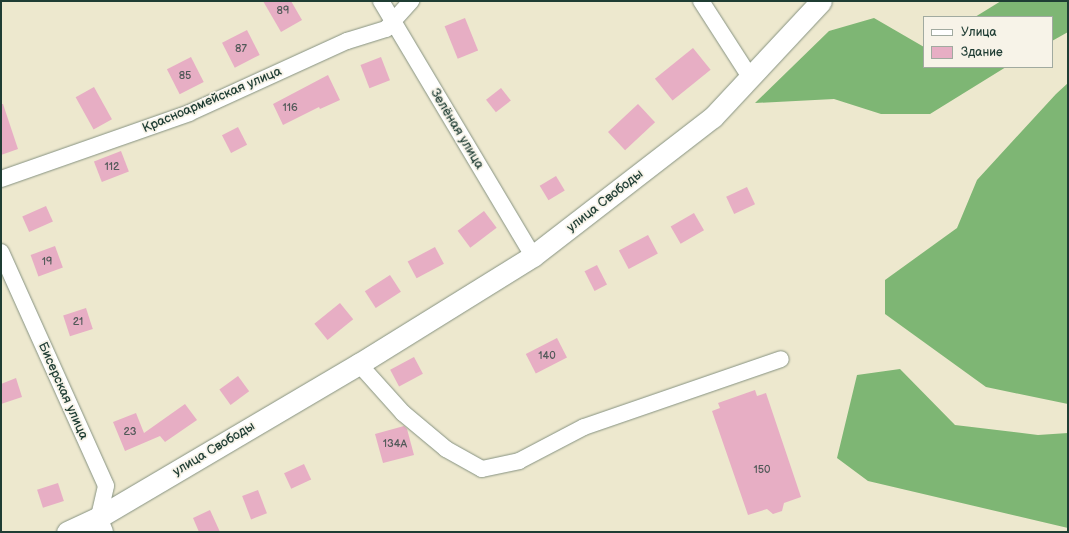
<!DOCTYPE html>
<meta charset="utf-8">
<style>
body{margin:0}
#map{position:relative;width:1069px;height:533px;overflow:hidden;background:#ede8ce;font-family:"Balsamiq Sans",sans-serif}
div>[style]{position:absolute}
.forest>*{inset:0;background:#7eb674}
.building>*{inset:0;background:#e7aec4;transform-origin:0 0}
.roads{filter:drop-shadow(0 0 1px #869281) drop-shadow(0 0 1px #869281)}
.minor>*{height:16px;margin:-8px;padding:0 8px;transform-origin:8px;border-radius:8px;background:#fff}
.tertiary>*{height:21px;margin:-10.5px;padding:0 10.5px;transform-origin:10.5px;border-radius:10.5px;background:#fff}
span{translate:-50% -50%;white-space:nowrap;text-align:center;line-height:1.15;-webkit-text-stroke:3.5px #f7f3e8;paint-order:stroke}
.number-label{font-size:11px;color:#515958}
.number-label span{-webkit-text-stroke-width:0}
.street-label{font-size:13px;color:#1f3d34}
.frame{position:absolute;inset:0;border:2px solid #1f3d34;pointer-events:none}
.legend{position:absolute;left:923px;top:16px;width:130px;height:52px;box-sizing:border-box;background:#f7f3e8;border:1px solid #a1aaa0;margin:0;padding:5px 7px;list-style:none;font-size:12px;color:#1f3d34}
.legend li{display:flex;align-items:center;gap:8px;height:20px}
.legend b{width:20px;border:1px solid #a1aaa0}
</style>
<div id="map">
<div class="forest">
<div style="clip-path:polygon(1001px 1px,1068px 1px,1068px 32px,1052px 41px,1052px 17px,975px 17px)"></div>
<div style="clip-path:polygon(874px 18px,924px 47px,924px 67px,1006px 67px,930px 114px,881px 114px,834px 99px,755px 103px,829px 31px)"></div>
<div style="clip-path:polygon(1068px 83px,1068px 404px,986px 387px,885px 314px,885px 280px,957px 228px,977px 180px,1056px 94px)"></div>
<div style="clip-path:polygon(900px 369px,955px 425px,1038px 435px,1068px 433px,1068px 528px,868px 481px,837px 458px,857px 375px)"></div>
</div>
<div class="building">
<div style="clip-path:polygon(263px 1px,291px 1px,302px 20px,281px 32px)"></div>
<div style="left:465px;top:18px;width:35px;height:22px;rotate:68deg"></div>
<div style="left:247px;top:30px;width:28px;height:28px;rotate:63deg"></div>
<div style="left:693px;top:48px;width:28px;height:49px;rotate:51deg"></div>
<div style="left:191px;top:57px;width:28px;height:27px;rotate:63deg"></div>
<div style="left:381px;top:57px;width:25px;height:22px;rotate:69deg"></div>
<div style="clip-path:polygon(328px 75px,340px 100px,320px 109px,319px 107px,283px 125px,273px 104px)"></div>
<div style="left:94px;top:87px;width:37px;height:21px;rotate:61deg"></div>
<div style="left:501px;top:88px;width:16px;height:19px;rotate:52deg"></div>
<div style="clip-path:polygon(1px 104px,3px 104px,18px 149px,1px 155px)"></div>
<div style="left:638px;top:104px;width:25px;height:41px;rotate:47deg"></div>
<div style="left:238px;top:127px;width:20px;height:18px;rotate:63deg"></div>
<div style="left:121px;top:151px;width:22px;height:29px;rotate:69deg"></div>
<div style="left:556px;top:176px;width:17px;height:19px;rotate:59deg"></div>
<div style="left:747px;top:187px;width:19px;height:23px;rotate:65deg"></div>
<div style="left:46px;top:206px;width:17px;height:26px;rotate:66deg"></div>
<div style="left:484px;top:211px;width:21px;height:33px;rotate:53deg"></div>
<div style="left:694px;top:213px;width:20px;height:27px;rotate:60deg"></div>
<div style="left:648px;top:235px;width:21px;height:33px;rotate:62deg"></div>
<div style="left:55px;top:246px;width:23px;height:26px;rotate:70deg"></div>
<div style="left:435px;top:247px;width:19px;height:31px;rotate:62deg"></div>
<div style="left:597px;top:265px;width:22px;height:14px;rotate:63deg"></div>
<div style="left:390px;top:275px;width:20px;height:30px;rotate:57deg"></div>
<div style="left:340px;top:303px;width:21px;height:33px;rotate:51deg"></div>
<div style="left:86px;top:308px;width:22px;height:24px;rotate:72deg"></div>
<div style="left:557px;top:338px;width:22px;height:35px;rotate:63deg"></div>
<div style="left:414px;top:357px;width:19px;height:27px;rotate:62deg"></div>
<div style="left:238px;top:376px;width:19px;height:23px;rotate:54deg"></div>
<div style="clip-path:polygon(16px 378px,22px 397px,1px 404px,1px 384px)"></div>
<div style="clip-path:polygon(755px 390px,757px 396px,766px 393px,801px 497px,784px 503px,782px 511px,773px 514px,767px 509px,748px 515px,712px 411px,720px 408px,718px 403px)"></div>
<div style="clip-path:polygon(185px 404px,197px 420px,165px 442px,160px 436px,125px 451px,113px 422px,136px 413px,144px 433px)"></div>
<div style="clip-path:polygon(404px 426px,407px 429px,414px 455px,383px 463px,375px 434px)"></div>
<div style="left:304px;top:464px;width:17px;height:22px;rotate:65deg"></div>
<div style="left:58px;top:483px;width:19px;height:22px;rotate:72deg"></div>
<div style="left:258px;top:490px;width:25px;height:17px;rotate:69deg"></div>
<div style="clip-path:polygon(210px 510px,220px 532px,199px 532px,193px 518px)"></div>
</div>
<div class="roads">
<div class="minor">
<div style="left:381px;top:1px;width:297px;rotate:59.2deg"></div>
<div style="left:701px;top:1px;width:90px;rotate:57.2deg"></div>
<div style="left:1px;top:179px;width:199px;rotate:-19.3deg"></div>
<div style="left:189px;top:113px;width:174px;rotate:-24.5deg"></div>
<div style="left:347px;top:41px;width:41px;rotate:-17.1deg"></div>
<div style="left:386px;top:29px;width:38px;rotate:-48deg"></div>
<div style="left:1px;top:252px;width:256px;rotate:65.8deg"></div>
<div style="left:106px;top:486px;width:32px;rotate:103deg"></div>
<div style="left:99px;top:517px;width:16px;rotate:68deg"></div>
<div style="left:359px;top:364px;width:66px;rotate:48.1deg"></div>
<div style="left:403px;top:413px;width:56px;rotate:39.9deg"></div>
<div style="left:446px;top:449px;width:41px;rotate:29.1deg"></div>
<div style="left:482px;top:469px;width:38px;rotate:-12deg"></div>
<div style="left:519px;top:461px;width:73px;rotate:-27.6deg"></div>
<div style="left:584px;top:427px;width:208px;rotate:-19deg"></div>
</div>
<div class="tertiary">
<div style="left:67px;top:532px;width:35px;rotate:-25deg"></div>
<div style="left:99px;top:517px;width:302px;rotate:-30.5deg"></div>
<div style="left:359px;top:364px;width:205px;rotate:-31.8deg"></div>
<div style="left:533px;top:256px;width:227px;rotate:-37.7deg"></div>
<div style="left:713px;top:117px;width:158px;rotate:-47deg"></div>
</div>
</div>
<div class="number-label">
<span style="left:283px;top:11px">89</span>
<span style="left:241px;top:49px">87</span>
<span style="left:185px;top:76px">85</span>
<span style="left:290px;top:108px">116</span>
<span style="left:112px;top:167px">112</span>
<span style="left:47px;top:262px">19</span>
<span style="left:78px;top:322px">21</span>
<span style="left:547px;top:356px">140</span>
<span style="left:130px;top:432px">23</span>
<span style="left:395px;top:444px">134А</span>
<span style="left:762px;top:470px">150</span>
</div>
<div class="street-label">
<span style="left:212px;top:100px;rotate:-23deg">Красноармейская улица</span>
<span style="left:457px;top:129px;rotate:59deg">Зелёная улица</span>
<span style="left:605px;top:201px;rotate:-38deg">улица Свободы</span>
<span style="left:63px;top:391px;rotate:66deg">Бисерская улица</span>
<span style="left:214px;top:449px;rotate:-31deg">улица Свободы</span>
</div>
<div class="frame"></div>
<ul class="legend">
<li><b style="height:5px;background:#fff"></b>Улица</li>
<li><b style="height:11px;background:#e7aec4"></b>Здание</li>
</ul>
</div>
